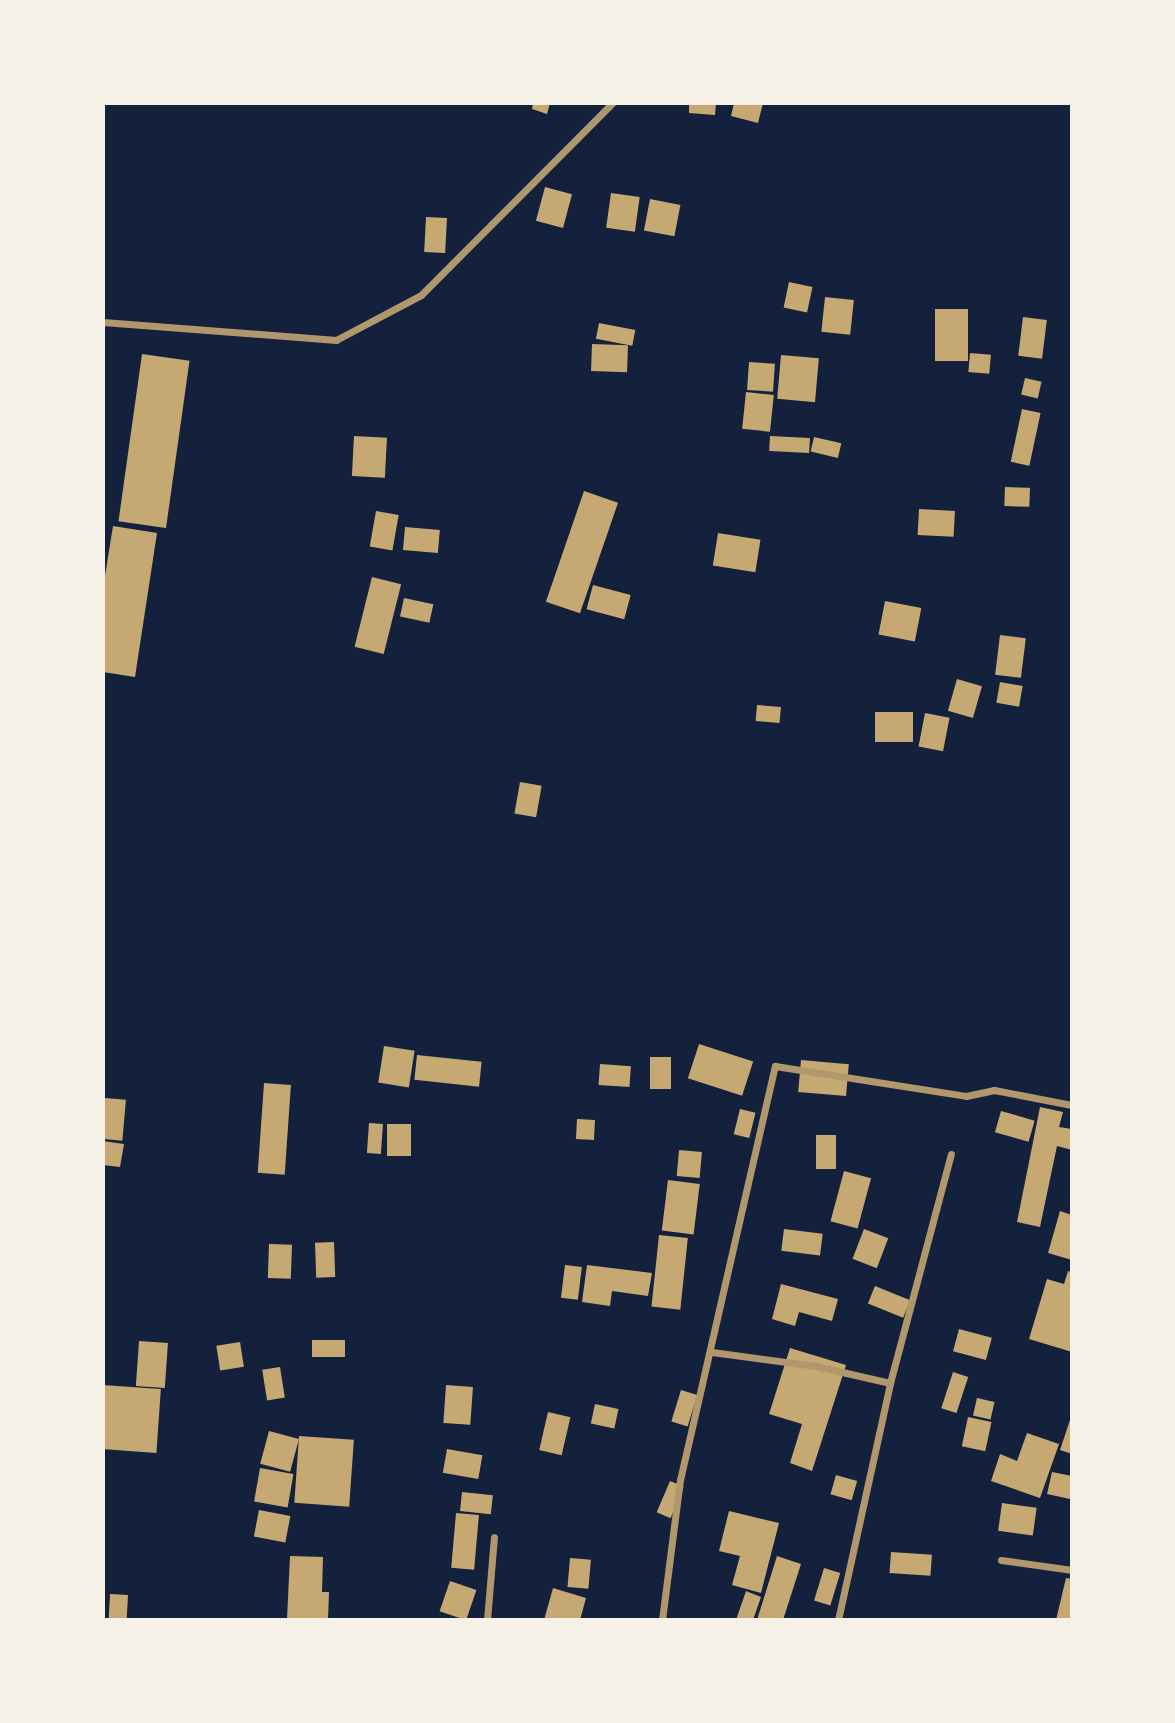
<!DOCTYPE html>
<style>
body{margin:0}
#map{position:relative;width:1175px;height:1723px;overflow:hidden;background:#14213d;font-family:"Alegreya Sans",sans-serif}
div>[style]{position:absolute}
.building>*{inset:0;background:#c6a872;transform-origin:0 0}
.minor>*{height:7px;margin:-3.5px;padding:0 3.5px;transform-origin:3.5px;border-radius:3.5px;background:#b1986c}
span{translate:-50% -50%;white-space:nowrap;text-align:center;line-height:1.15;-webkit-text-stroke:7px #f6f1e7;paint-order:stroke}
.frame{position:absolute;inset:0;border:105px solid #f6f1e7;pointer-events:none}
</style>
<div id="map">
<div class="building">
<div style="clip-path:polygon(533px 103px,550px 103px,547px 114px,532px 109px)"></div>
<div style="clip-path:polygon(689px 103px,716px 103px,715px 115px,689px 113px)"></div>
<div style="clip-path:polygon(734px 103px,763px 103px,758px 123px,731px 116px)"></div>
<div style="left:545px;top:187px;width:28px;height:35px;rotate:15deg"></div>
<div style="left:611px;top:193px;width:29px;height:35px;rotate:8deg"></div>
<div style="left:650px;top:199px;width:31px;height:32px;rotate:11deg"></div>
<div style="left:426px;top:217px;width:21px;height:35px;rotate:3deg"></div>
<div style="left:789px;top:282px;width:24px;height:26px;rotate:12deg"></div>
<div style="left:825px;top:297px;width:29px;height:35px;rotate:6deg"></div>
<div style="left:935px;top:309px;width:33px;height:52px"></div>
<div style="left:1023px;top:317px;width:24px;height:39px;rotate:7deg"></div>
<div style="left:599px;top:323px;width:37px;height:16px;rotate:11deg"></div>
<div style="left:592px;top:344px;width:36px;height:27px;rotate:2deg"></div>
<div style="left:970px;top:353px;width:21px;height:19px;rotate:5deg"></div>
<div style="left:142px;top:354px;width:48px;height:169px;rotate:8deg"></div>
<div style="left:781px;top:355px;width:38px;height:44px;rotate:5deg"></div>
<div style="left:749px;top:362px;width:26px;height:28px;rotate:4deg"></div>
<div style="left:1025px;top:378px;width:17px;height:17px;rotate:13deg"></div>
<div style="left:746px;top:392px;width:28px;height:37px;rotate:6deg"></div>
<div style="left:1022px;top:409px;width:19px;height:54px;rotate:12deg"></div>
<div style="left:354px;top:436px;width:33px;height:40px;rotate:3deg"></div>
<div style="left:770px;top:436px;width:40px;height:15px;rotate:3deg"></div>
<div style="left:814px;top:437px;width:28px;height:15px;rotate:13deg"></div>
<div style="left:1005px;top:487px;width:25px;height:19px;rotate:2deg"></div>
<div style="left:584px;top:491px;width:36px;height:117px;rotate:19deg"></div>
<div style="left:919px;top:509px;width:36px;height:26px;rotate:3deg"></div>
<div style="left:376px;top:511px;width:23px;height:36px;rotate:10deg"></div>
<div style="clip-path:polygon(113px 526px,157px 533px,135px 677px,103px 672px,103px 588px)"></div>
<div style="left:405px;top:527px;width:35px;height:23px;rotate:5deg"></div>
<div style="left:718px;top:533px;width:43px;height:33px;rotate:9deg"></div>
<div style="left:372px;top:577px;width:30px;height:72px;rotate:14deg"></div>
<div style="left:593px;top:585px;width:39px;height:25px;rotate:15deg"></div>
<div style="left:404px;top:598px;width:30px;height:19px;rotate:12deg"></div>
<div style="left:885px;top:601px;width:37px;height:34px;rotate:11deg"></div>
<div style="left:1000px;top:635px;width:26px;height:40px;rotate:7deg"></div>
<div style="left:957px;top:679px;width:26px;height:33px;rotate:16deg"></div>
<div style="left:1000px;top:682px;width:23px;height:21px;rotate:10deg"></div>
<div style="left:757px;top:705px;width:24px;height:16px;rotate:5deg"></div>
<div style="left:875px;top:712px;width:38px;height:30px"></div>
<div style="left:925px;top:713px;width:25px;height:34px;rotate:11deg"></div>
<div style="left:520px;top:782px;width:22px;height:32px;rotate:10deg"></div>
<div style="left:699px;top:1044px;width:57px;height:36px;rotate:18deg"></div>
<div style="left:384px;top:1046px;width:31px;height:37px;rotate:9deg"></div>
<div style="left:417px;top:1055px;width:65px;height:25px;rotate:6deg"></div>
<div style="left:650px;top:1057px;width:21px;height:32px"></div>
<div style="left:801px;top:1060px;width:48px;height:32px;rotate:5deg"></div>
<div style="left:600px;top:1064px;width:31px;height:21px;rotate:4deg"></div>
<div style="left:264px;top:1083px;width:27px;height:90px;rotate:4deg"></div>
<div style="left:105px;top:1098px;width:21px;height:41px;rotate:5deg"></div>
<div style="clip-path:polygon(1040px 1107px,1063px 1112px,1059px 1127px,1072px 1129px,1072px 1150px,1057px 1146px,1040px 1227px,1017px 1222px)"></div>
<div style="left:740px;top:1109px;width:16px;height:26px;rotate:14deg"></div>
<div style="left:1001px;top:1111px;width:35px;height:22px;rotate:16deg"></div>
<div style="left:577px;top:1119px;width:18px;height:20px;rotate:3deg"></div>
<div style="left:369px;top:1123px;width:14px;height:30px;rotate:4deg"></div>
<div style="left:387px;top:1124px;width:24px;height:32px"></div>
<div style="left:816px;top:1135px;width:20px;height:34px"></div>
<div style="clip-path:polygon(103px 1141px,124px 1144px,120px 1167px,103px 1165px)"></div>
<div style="left:679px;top:1150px;width:23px;height:26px;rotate:5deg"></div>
<div style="left:844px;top:1171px;width:28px;height:52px;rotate:15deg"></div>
<div style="left:668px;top:1180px;width:32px;height:51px;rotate:7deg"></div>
<div style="clip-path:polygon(1060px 1211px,1072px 1215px,1072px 1260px,1048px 1253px)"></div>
<div style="left:784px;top:1229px;width:39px;height:22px;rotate:7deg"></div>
<div style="left:864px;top:1229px;width:26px;height:32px;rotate:21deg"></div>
<div style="left:659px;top:1235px;width:29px;height:72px;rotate:6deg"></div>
<div style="left:334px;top:1242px;width:35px;height:19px;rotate:88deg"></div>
<div style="left:269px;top:1244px;width:23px;height:34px;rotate:2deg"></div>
<div style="left:565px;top:1265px;width:17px;height:33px;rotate:7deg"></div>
<div style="clip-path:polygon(587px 1265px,652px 1273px,648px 1296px,612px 1291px,610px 1306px,582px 1302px)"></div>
<div style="clip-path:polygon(1068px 1271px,1072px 1272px,1072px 1352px,1029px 1339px,1047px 1279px,1064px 1284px)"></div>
<div style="clip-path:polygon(781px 1284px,838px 1299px,832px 1321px,799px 1312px,795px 1326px,772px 1319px)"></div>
<div style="left:875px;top:1286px;width:38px;height:19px;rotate:22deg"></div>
<div style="left:959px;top:1329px;width:34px;height:23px;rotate:15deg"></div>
<div style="left:312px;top:1340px;width:33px;height:17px"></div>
<div style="left:139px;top:1341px;width:29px;height:45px;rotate:4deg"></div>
<div style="left:240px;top:1342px;width:25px;height:24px;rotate:81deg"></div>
<div style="clip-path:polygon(790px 1348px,846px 1365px,812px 1471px,790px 1463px,802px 1424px,769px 1414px)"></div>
<div style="left:280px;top:1367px;width:31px;height:18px;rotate:81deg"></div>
<div style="left:953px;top:1372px;width:16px;height:38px;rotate:18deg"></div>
<div style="left:103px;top:1385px;width:58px;height:64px;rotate:4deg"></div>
<div style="left:446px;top:1385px;width:27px;height:38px;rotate:4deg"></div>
<div style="left:681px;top:1390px;width:17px;height:33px;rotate:17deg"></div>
<div style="left:977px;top:1398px;width:18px;height:18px;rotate:13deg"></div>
<div style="left:595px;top:1404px;width:24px;height:20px;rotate:12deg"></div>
<div style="left:548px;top:1412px;width:23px;height:39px;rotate:13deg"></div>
<div style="left:968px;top:1417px;width:24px;height:30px;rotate:12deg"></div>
<div style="clip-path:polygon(1071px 1417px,1072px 1417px,1072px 1454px,1060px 1450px)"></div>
<div style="left:269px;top:1431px;width:31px;height:34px;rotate:15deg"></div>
<div style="clip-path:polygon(1027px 1433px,1059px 1444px,1040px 1498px,991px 1481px,1000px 1454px,1017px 1461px)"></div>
<div style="left:299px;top:1436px;width:55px;height:67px;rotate:4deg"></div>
<div style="left:447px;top:1449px;width:36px;height:24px;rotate:10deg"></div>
<div style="left:260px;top:1468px;width:34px;height:34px;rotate:10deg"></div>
<div style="clip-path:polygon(1052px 1472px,1072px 1476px,1070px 1499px,1047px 1494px)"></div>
<div style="left:836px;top:1475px;width:22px;height:20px;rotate:16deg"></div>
<div style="left:670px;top:1481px;width:15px;height:34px;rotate:23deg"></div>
<div style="left:462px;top:1492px;width:31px;height:19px;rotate:6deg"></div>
<div style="left:1002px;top:1503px;width:35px;height:28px;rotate:8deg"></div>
<div style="left:259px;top:1510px;width:32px;height:27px;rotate:11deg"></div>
<div style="clip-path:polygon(729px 1511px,779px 1523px,761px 1593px,732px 1585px,740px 1556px,719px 1551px)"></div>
<div style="left:456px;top:1513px;width:23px;height:55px;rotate:5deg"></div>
<div style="left:891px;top:1552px;width:41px;height:21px;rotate:4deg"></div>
<div style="clip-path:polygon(290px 1556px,323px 1557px,322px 1592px,329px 1592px,328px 1620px,287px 1619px)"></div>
<div style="clip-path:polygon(777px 1556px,801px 1564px,783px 1620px,757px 1620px)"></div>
<div style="left:570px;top:1558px;width:21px;height:29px;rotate:5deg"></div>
<div style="left:824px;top:1568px;width:17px;height:34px;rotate:17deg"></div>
<div style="clip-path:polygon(1066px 1578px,1072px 1579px,1072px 1620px,1056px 1620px)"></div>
<div style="left:450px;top:1581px;width:28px;height:32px;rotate:19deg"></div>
<div style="clip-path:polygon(553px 1588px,586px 1598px,580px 1620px,544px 1620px)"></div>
<div style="clip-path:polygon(746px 1591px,761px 1597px,753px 1620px,736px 1620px)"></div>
<div style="left:110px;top:1594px;width:18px;height:26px;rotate:3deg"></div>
</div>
<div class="minor">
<div style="left:103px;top:322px;width:234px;rotate:4.4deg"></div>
<div style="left:336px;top:340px;width:96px;rotate:-27.9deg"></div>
<div style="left:421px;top:295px;width:271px;rotate:-45.1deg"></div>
<div style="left:712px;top:1352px;width:105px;rotate:7.7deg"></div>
<div style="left:816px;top:1366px;width:76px;rotate:12.9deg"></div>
<div style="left:1001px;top:1560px;width:72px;rotate:8deg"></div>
<div style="left:487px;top:1620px;width:83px;rotate:-85.2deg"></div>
<div style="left:662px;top:1620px;width:141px;rotate:-82.7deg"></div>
<div style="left:680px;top:1480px;width:425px;rotate:-77.1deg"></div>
<div style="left:775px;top:1066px;width:193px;rotate:8.9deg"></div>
<div style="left:966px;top:1096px;width:29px;rotate:-12deg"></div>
<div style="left:994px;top:1090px;width:79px;rotate:10.9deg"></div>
<div style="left:838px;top:1620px;width:243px;rotate:-77.6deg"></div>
<div style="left:890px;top:1383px;width:237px;rotate:-75.1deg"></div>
</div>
<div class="frame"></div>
</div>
